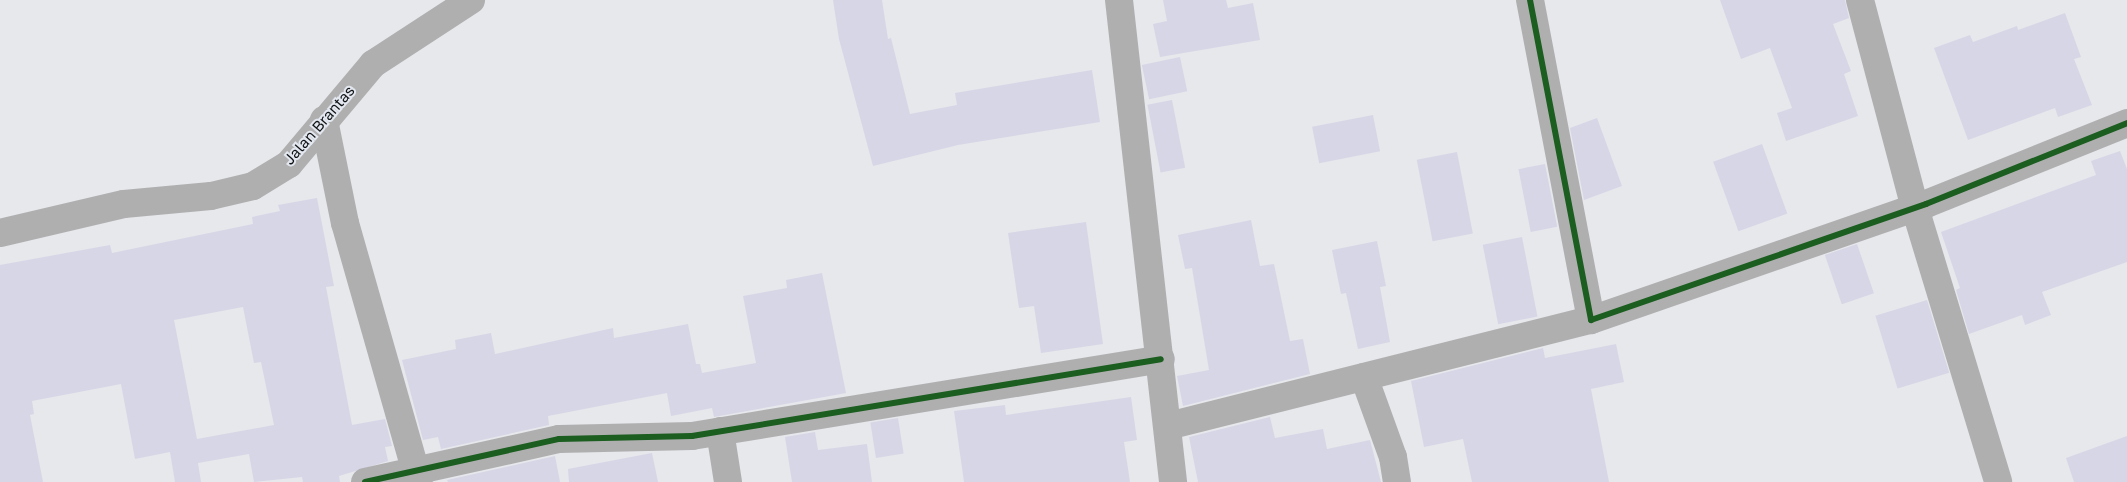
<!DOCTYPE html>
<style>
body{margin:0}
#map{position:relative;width:2127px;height:482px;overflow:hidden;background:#e6e8ec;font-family:"Golos Text",sans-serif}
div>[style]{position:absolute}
.building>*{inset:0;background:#d7d6e6;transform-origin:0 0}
.minor>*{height:28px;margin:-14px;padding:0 14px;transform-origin:14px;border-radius:14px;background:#b0afb0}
.cycleway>*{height:6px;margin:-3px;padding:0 3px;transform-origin:3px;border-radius:3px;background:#1b5e20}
span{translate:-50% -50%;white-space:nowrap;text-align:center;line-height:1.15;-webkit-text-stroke:4px #e3e7ef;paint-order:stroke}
.street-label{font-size:15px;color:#101214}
</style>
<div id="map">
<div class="building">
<div style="clip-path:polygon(833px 0,882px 0,888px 39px,891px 38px,910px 114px,957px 105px,955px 93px,1092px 70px,1100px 122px,958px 145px,873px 166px,839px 39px)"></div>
<div style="clip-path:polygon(1163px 0,1226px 0,1228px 8px,1253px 3px,1260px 40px,1160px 57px,1153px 24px,1167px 21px)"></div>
<div style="clip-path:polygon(1720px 0,1845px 0,1849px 18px,1833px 24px,1851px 71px,1844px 74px,1858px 116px,1786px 141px,1777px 113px,1792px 108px,1770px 48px,1741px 59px)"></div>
<div style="clip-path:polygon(2065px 13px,2081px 57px,2074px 59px,2092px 105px,2058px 117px,2055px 108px,1968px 140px,1934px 48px,1970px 35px,1973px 42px,2017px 26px,2018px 30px)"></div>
<div style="left:1180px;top:57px;width:35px;height:39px;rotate:78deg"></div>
<div style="left:1172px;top:100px;width:69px;height:25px;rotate:79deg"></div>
<div style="left:1373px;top:115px;width:37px;height:62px;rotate:79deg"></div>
<div style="clip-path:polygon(1597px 118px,1622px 186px,1584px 200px,1570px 128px)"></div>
<div style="left:1762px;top:144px;width:74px;height:52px;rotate:70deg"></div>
<div style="clip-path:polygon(2120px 151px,2127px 169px,2127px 262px,2042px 292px,2051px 315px,2025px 325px,2022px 315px,1969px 334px,1956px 290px,1960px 288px,1941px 232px,2096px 175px,2091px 161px)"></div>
<div style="left:1457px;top:152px;width:83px;height:41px;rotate:79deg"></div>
<div style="left:1545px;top:164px;width:64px;height:27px;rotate:79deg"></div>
<div style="clip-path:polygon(evenodd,317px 198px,334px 286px,326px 287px,352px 425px,385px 419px,392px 446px,385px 447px,388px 461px,339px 476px,340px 482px,303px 482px,302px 477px,254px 482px,249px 454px,198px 463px,201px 482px,175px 482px,170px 452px,135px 459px,121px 384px,32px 401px,34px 414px,30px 415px,43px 482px,0 482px,0 265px,110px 245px,112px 253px,253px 224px,252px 217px,280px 211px,278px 205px,317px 198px,243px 307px,254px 363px,261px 362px,274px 425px,197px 439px,174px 320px,243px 307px)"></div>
<div style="clip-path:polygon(1251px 220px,1260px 266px,1274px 264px,1290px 341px,1303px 339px,1310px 374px,1183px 406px,1177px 376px,1209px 370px,1192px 268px,1185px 269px,1178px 235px)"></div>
<div style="clip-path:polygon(1086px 222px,1103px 344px,1041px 353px,1034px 306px,1019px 308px,1008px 233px)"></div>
<div style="left:1522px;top:237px;width:81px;height:40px;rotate:79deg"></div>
<div style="clip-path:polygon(1377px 241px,1386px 286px,1380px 287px,1390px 342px,1358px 349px,1346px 293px,1341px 294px,1332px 250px)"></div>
<div style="left:1857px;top:244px;width:52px;height:34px;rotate:71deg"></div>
<div style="clip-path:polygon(822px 273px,846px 393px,714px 417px,712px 408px,671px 416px,667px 393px,548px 416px,549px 425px,441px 449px,438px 437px,423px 440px,402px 360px,456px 349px,455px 340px,491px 333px,495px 354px,613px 328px,614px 338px,688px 324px,696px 364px,700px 364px,702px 373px,756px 363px,743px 296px,787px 288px,786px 280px)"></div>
<div style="left:1927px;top:300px;width:76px;height:54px;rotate:73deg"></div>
<div style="clip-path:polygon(1616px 344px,1624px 382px,1591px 389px,1609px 482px,1472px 482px,1463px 439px,1424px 447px,1411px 381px,1543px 348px,1545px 358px)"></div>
<div style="clip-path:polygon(1131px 397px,1137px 440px,1124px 442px,1130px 482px,964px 482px,954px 411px,1005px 405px,1006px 415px)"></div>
<div style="clip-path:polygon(1270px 417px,1275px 438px,1323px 429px,1327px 449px,1370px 440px,1381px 482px,1198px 482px,1189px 437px)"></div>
<div style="left:898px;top:418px;width:36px;height:28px;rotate:81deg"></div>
<div style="clip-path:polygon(815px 432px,818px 450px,867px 444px,872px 482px,792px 482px,785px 437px)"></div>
<div style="clip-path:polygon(2127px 436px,2127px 482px,2074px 482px,2066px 458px)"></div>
<div style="clip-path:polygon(652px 453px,658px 482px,569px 482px,568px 469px)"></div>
<div style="clip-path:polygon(555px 456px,560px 482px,448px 482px,447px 480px)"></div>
</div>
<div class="minor">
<div style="left:1119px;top:0;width:485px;rotate:83.6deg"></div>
<div style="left:1530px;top:0;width:326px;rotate:79.2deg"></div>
<div style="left:1591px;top:320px;width:355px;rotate:-19.1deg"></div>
<div style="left:1926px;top:204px;width:217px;rotate:-21.9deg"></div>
<div style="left:1860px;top:0;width:215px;rotate:75.2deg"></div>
<div style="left:1915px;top:208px;width:286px;rotate:73.1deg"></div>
<div style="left:324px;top:120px;width:105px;rotate:78.5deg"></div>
<div style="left:345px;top:223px;width:269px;rotate:74.1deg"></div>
<div style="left:0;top:233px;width:127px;rotate:-13.2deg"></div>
<div style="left:124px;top:204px;width:87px;rotate:-5.3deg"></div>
<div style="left:211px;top:196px;width:43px;rotate:-13.4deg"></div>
<div style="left:253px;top:186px;width:42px;rotate:-31.4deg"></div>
<div style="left:289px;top:164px;width:131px;rotate:-50deg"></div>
<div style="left:373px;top:64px;width:117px;rotate:-33.1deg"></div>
<div style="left:1364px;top:377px;width:85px;rotate:70.1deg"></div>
<div style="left:1393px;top:457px;width:25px;rotate:81deg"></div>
<div style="left:1168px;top:426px;width:436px;rotate:-14.1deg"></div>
<div style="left:720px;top:431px;width:52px;rotate:81.1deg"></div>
<div style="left:365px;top:482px;width:199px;rotate:-12.5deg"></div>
<div style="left:559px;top:439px;width:133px;rotate:-1.3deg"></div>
<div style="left:692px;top:436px;width:475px;rotate:-9.3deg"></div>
</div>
<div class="cycleway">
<div style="left:1530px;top:0;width:326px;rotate:79.2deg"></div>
<div style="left:1591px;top:320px;width:355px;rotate:-19.1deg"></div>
<div style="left:1926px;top:204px;width:217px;rotate:-21.9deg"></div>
<div style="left:365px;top:482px;width:199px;rotate:-12.5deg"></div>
<div style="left:559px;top:439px;width:133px;rotate:-1.3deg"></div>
<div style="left:692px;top:436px;width:475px;rotate:-9.3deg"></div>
</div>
<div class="street-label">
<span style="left:319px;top:125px;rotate:-49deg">Jalan Brantas</span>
</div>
</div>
